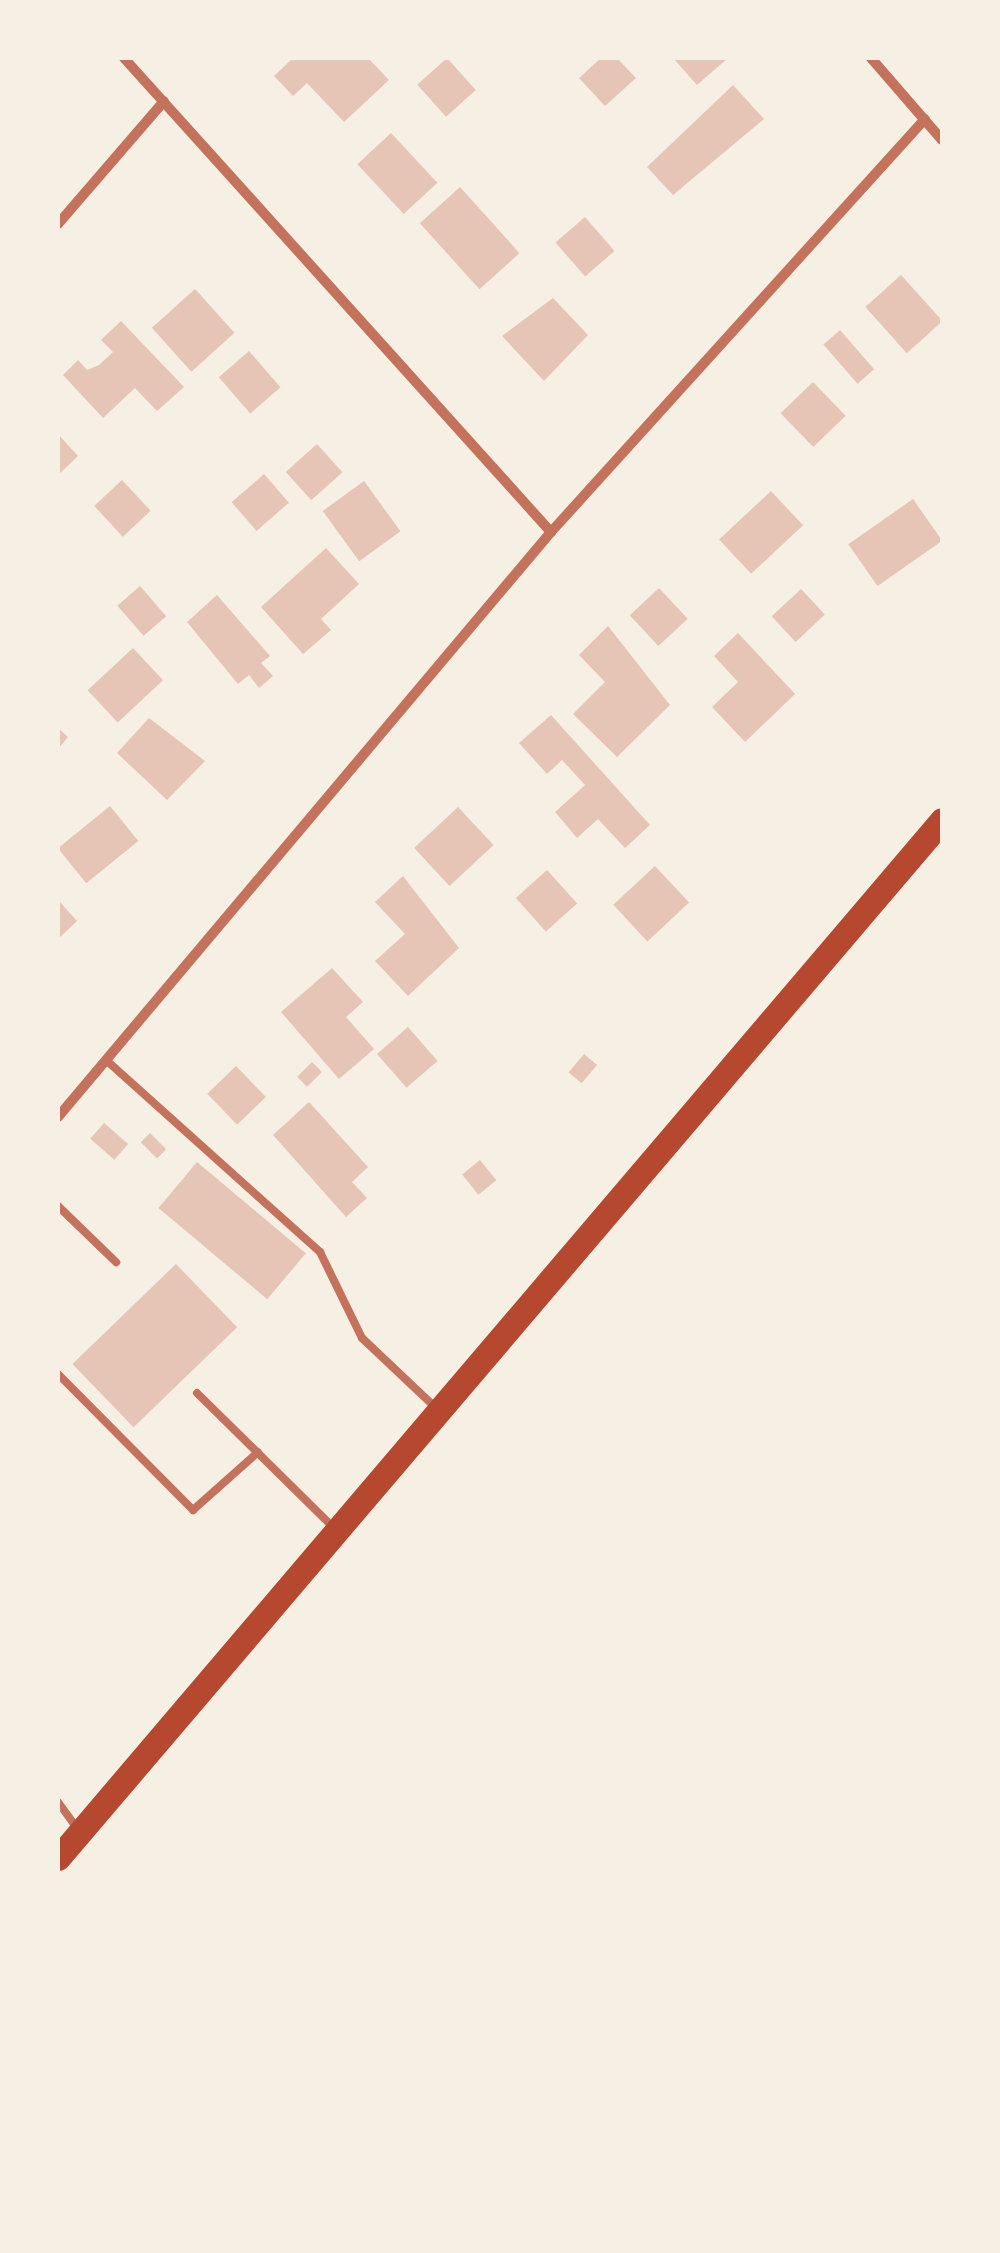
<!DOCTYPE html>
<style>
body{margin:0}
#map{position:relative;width:1000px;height:2253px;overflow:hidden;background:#f6efe4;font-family:"Playfair Display",serif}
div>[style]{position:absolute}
.building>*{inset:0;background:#e6c5b7;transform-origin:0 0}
.service>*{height:8px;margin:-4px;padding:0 4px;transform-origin:4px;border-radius:4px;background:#c5725c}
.minor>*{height:10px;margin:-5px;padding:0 5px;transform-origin:5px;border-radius:5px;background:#c5725c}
.primary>*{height:25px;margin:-12.5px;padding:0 12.5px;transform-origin:12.5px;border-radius:12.5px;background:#b5482f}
span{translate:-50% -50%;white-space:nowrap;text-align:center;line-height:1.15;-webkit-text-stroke:8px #f6efe4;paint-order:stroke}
.frame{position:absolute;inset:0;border:60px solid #f6efe4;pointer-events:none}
</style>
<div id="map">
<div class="building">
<div style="clip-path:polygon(293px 58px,368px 58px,389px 80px,344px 122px,307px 83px,293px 96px,274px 76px)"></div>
<div style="left:447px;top:58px;width:43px;height:40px;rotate:48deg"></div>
<div style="clip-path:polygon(601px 58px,617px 58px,636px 78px,605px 106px,579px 78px)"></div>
<div style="clip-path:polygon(673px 58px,728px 58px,697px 85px)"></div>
<div style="clip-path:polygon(733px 85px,764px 119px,673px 195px,647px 167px)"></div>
<div style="left:391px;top:133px;width:68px;height:46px;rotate:47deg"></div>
<div style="left:460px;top:187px;width:89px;height:54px;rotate:48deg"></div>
<div style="left:585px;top:217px;width:45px;height:39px;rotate:49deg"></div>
<div style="left:901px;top:275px;width:62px;height:48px;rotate:48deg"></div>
<div style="left:195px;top:289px;width:59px;height:58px;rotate:48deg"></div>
<div style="clip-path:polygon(553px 298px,588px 335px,544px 381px,502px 336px)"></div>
<div style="clip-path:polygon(121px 321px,184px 387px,157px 411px,135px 388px,103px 418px,63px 375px,78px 360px,87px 370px,99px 365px,113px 352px,101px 340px)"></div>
<div style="left:840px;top:330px;width:52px;height:22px;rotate:49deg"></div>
<div style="left:249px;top:351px;width:48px;height:40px;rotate:49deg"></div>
<div style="left:813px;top:382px;width:47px;height:45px;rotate:46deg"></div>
<div style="clip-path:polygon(58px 434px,78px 456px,58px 475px)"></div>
<div style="left:317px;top:444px;width:38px;height:42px;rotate:48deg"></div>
<div style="left:264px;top:474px;width:38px;height:43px;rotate:49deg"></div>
<div style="left:122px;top:480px;width:42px;height:38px;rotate:47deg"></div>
<div style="left:364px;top:481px;width:62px;height:51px;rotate:54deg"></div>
<div style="left:771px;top:491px;width:47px;height:71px;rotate:47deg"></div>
<div style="left:913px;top:499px;width:51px;height:79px;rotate:55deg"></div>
<div style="clip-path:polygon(326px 548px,359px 584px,321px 619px,331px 630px,303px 654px,261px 607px)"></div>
<div style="left:140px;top:586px;width:40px;height:30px;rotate:49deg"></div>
<div style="left:659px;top:588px;width:42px;height:40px;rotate:47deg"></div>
<div style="left:801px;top:589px;width:35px;height:40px;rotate:47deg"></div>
<div style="clip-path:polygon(217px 595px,270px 656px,261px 663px,273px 676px,259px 688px,249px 675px,238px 684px,187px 622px)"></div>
<div style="clip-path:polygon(608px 626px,670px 705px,617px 757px,573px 714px,605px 682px,579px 655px)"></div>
<div style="clip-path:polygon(738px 633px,795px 694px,745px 742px,712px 707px,738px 682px,714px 656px)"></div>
<div style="left:133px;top:648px;width:44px;height:62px;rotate:47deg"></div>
<div style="clip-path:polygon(551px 715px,650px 825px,625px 848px,598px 819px,577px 838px,555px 812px,585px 785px,562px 760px,547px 774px,519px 743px)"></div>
<div style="clip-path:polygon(149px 718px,205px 761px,167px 800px,117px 753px)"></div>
<div style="clip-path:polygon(58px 728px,68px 737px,58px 749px)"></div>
<div style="left:110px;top:806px;width:45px;height:67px;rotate:51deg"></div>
<div style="left:458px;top:807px;width:52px;height:60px;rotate:47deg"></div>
<div style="left:655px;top:866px;width:50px;height:57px;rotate:47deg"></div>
<div style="left:547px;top:870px;width:45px;height:42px;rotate:48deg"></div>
<div style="clip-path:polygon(403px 876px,459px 948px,408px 996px,375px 961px,405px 934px,375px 902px)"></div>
<div style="clip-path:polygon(58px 900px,77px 921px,58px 939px)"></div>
<div style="clip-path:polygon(332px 968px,363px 1002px,346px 1017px,374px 1049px,339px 1079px,281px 1012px)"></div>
<div style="left:408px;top:1027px;width:45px;height:41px;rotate:49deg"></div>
<div style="left:584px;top:1054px;width:17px;height:24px;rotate:40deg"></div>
<div style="left:312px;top:1062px;width:14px;height:21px;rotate:45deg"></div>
<div style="left:236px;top:1066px;width:43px;height:40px;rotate:46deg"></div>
<div style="clip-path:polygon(309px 1102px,368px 1167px,352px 1182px,367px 1198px,346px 1217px,273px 1135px)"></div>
<div style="left:104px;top:1123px;width:32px;height:21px;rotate:41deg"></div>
<div style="left:150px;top:1133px;width:23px;height:13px;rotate:45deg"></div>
<div style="left:480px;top:1160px;width:26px;height:23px;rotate:51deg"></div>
<div style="left:197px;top:1162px;width:142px;height:60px;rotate:40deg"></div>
<div style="left:176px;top:1264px;width:88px;height:144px;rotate:46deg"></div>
</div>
<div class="service">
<div style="left:106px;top:1060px;width:288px;rotate:41.9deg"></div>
<div style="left:320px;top:1252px;width:96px;rotate:64deg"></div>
<div style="left:362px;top:1338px;width:102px;rotate:43.4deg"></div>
<div style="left:58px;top:1206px;width:81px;rotate:44deg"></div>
<div style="left:58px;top:1374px;width:192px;rotate:45.2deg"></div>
<div style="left:193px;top:1510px;width:87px;rotate:-41.7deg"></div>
<div style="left:197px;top:1393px;width:191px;rotate:44.6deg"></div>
<div style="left:58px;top:1802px;width:32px;rotate:54deg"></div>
</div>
<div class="minor">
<div style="left:124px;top:58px;width:638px;rotate:47.99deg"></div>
<div style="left:871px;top:58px;width:108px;rotate:49.1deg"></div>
<div style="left:58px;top:224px;width:162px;rotate:-49.2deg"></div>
<div style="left:58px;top:1117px;width:765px;rotate:-49.88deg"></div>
<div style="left:551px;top:532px;width:557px;rotate:-47.84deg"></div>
</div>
<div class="primary">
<div style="left:58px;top:1858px;width:1363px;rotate:-49.58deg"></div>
</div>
<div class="frame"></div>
</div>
